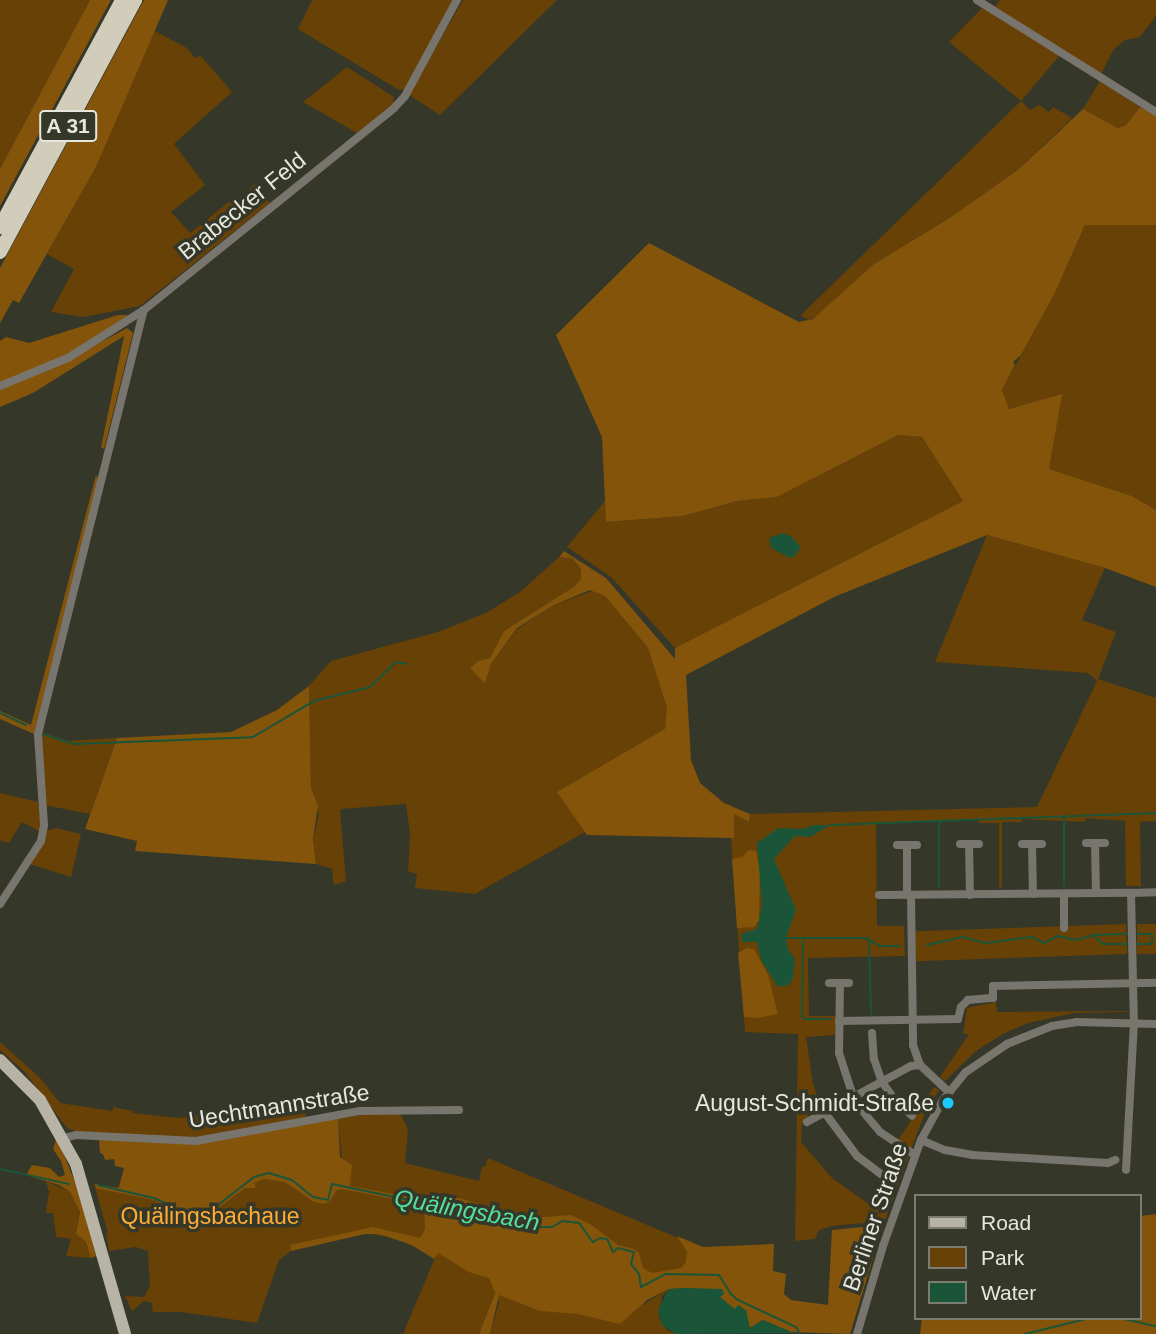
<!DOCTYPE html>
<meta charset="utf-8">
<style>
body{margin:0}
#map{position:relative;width:1156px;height:1334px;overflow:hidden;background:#353729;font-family:Helvetica,sans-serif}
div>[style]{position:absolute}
.green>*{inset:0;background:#684106;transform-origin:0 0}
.forest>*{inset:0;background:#84540a}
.water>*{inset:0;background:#1b5539}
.stream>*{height:2px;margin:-1px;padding:0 1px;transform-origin:1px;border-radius:1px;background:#1b5539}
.minor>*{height:8px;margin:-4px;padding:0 4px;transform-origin:4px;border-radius:4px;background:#77756e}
.primary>*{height:12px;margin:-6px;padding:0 6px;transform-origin:6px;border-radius:6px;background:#b8b4a5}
.motorway>*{height:14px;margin:-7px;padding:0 7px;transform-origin:7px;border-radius:7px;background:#d2ccbb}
.dots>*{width:19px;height:19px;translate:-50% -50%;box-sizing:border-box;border:4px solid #353729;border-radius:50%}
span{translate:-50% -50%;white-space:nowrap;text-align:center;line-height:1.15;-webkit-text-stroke:7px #353729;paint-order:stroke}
.shield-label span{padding:2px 5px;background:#353729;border:2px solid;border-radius:5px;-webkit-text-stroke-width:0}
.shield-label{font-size:21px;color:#e6e7de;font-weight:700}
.street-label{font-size:23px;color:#e6e7de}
.poi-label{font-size:23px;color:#e6e7de}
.right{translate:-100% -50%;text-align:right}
.park-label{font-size:23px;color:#ffac36}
.water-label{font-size:24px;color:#51e09d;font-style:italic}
.legend{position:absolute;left:914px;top:1194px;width:228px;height:126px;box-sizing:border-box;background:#353729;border:2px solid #7c7d71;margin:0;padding:9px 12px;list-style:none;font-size:21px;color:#e6e7de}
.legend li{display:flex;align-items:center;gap:14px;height:35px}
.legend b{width:35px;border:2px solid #7c7d71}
</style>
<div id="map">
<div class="green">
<div style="clip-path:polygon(0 0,90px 0,0 169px)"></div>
<div style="clip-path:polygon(312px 0,454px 0,405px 89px,399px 90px,298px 29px)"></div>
<div style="clip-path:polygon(463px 0,557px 0,440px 115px,409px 95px)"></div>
<div style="clip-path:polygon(1000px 0,1156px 0,1156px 16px,1140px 37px,1125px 40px,1114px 49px,1101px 74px,995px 7px)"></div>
<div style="clip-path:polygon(982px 8px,1060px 55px,1021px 101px,1030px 110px,1039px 105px,1049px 112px,1053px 107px,1072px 118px,1019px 169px,951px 217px,874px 264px,822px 314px,808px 320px,801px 315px,1021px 101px,949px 42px)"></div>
<div style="clip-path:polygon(153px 30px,187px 48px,195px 58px,201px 56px,232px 92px,174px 144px,205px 185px,171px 212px,190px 233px,230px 201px,244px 196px,254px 184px,270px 203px,140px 306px,83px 317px,51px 312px,74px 269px,47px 254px,96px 167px)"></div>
<div style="clip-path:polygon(347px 67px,394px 97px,393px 104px,357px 133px,303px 102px)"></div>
<div style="clip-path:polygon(1100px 81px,1140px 107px,1126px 125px,1118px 128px,1083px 109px)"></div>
<div style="clip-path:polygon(1085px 225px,1156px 225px,1156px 510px,1132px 496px,1049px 469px,1061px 395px,1008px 409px,1002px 390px,1054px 295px)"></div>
<div style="clip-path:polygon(898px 435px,922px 437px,963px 501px,675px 648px,611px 577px,567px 547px,605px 501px,607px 522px,683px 516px,737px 501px,777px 497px)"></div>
<div style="clip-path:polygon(987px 535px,1105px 568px,1082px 620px,1116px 632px,1098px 679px,1156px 698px,1156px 821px,1140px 822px,1141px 886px,1126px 886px,1125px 821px,1086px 818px,1085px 822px,1022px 819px,1022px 822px,1002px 822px,1002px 887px,999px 888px,999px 823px,979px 823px,978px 819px,876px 824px,877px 926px,904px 926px,905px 956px,808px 958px,809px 1016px,836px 1016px,837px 1035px,806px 1037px,813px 1084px,822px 1110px,815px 1109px,818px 1105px,815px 1097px,801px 1103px,804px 1111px,810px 1113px,802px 1125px,801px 1142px,832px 1178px,873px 1207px,909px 1155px,885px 1221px,832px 1226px,819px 1230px,815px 1239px,795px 1241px,798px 1034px,745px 1032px,731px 838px,734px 837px,734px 814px,749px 822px,750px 814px,1037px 807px,1097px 681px,1088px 673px,935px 662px)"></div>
<div style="clip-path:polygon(564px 556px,572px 558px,581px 569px,581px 579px,575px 586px,504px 631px,490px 658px,478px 661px,470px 668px,485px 679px,491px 664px,517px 629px,554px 605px,595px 590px,605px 596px,648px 648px,667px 708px,666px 729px,558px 792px,585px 832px,475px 894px,415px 888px,417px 874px,408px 871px,410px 834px,406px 804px,340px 809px,346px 881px,334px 885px,332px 869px,316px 864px,313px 840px,319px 814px,311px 788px,309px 686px,331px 661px,438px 632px,486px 613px,520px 592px,559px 557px)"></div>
<div style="clip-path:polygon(41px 732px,68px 741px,117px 738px,90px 814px,44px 805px)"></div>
<div style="clip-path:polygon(0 793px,38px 802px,41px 832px,22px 822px,9px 843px,0 840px)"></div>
<div style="clip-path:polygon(56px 828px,81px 834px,71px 877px,30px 864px,46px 831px)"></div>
<div style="left:1126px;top:924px;width:30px;height:211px;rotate:88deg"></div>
<div style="left:1137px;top:924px;width:19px;height:30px"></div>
<div style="clip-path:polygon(996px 1002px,997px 1012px,1127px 1011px,1127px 1012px,1074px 1013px,1028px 1023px,1003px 1034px,976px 1051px,945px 1081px,940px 1077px,969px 1034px,963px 1034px,967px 1008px)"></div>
<div style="clip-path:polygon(0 1042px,40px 1078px,60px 1103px,113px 1111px,113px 1107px,133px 1111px,133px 1113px,178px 1118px,311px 1099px,304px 1119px,196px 1139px,80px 1133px,67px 1128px,24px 1071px,0 1050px)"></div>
<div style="clip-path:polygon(934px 1087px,939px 1090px,924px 1115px,910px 1152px,896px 1143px)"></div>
<div style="clip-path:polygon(399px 1111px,408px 1129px,405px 1163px,479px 1181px,482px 1166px,485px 1167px,488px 1158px,702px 1248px,702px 1275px,663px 1275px,642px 1305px,669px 1289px,662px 1296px,659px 1318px,667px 1330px,676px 1334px,490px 1334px,499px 1302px,493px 1289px,495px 1292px,479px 1334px,403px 1334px,435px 1258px,397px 1238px,364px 1233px,290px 1247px,291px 1251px,279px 1260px,257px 1323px,181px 1312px,153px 1312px,152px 1303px,144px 1301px,132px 1311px,125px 1296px,144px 1297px,150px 1286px,148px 1251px,136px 1247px,109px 1251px,106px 1234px,108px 1233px,94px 1184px,117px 1191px,132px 1143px,342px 1161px,338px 1118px)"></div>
<div style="clip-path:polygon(46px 1181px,70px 1192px,80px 1212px,76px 1234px,86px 1242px,91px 1258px,66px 1256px,71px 1239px,56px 1237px,53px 1213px,46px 1213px,49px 1192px)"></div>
</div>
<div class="forest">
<div style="clip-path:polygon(90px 0,111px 0,0 206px,0 169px)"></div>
<div style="clip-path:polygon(144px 0,168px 0,96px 167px,19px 303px,13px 300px,0 323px,0 268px)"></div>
<div style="clip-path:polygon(1140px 107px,1156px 115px,1156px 225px,1085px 225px,1054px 295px,1021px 355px,1013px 362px,1015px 365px,1002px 390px,1009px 409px,1062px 394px,1049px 469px,1132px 496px,1156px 510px,1156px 587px,1105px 568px,987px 535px,834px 597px,686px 675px,691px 760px,700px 783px,724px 803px,750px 814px,749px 822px,734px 814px,734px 838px,731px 838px,587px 835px,557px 792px,665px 729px,667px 708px,648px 648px,605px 596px,590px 590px,554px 605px,517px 628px,491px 664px,485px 683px,470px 668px,478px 661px,490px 658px,504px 631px,575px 586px,581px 579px,581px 569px,572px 558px,559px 557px,564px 551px,606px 578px,675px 659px,675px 648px,963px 501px,922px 437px,898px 435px,777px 497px,737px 501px,683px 516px,606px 522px,602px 437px,556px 335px,649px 243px,799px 322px,813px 319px,874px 264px,951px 217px,1019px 169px,1083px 109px,1118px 128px,1126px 125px)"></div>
<div style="clip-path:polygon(118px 315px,128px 315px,93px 341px,54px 362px,0 384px,0 341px,6px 337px,29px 343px)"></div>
<div style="clip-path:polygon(127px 328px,133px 333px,104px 449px,101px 447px,124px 336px,33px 393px,0 407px,0 389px,70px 359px)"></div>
<div style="clip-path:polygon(96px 475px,98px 478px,34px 734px,0 719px,0 711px,31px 725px)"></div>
<div style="clip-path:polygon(309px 686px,311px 788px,318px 806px,313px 839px,316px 864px,135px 851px,137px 841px,85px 829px,117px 738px,231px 732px,277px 710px)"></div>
<div style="clip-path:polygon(749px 850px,756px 851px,760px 869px,759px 920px,754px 927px,737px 928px,732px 859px,742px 857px)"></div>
<div style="clip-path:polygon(747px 948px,754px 949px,768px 975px,778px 1014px,757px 1018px,744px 1017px,738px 953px)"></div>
<div style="clip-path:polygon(338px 1118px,340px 1157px,352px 1165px,350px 1186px,433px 1201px,459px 1198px,531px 1218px,571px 1215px,590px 1224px,618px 1245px,634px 1249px,639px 1253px,643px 1268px,652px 1273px,681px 1268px,686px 1262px,687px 1251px,677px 1236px,703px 1247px,774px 1244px,773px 1271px,786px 1274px,784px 1294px,791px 1300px,828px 1305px,832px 1230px,883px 1225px,850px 1334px,791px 1332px,763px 1320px,750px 1328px,747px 1320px,719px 1297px,710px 1291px,686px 1288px,669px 1289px,647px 1300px,620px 1324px,578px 1314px,540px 1311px,499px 1295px,490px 1334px,479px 1334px,495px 1293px,489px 1278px,469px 1272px,438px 1253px,434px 1259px,412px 1245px,379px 1234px,365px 1234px,291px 1251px,290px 1245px,373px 1227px,420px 1238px,425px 1229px,424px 1205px,342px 1189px,337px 1190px,330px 1201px,324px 1204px,314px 1202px,285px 1182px,264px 1179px,254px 1183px,256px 1188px,245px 1188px,210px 1214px,192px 1217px,154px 1200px,96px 1188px,95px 1184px,119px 1188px,124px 1168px,115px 1166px,114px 1159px,105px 1160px,103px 1154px,100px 1153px,99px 1139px,196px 1144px)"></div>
<div style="clip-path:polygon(57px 1137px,80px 1195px,96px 1256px,91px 1258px,86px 1242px,76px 1234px,80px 1212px,70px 1192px,59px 1185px,26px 1175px,32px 1165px,50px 1168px,59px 1177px,65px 1175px,61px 1161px,53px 1149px)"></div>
<div style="clip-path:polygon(1156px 1214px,1156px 1334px,920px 1334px,922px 1318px,1140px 1318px,1140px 1216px)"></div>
</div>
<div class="water">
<div style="clip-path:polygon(783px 533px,791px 536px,801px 547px,795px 556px,790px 558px,771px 548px,769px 538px)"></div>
<div style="clip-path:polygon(815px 825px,830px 825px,810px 837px,795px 836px,774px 859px,796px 910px,786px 938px,788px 950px,795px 958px,793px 978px,789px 985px,778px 987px,761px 960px,757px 942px,742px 942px,741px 934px,757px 929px,759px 920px,762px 904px,757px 843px,778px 828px,802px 829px)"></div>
<div style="clip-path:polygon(686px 1288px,722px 1289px,724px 1294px,720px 1297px,735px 1309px,738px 1305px,746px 1310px,750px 1328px,763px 1320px,791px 1332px,800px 1333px,676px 1334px,662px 1325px,658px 1310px,669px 1289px)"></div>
</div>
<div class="stream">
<div style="left:0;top:713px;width:29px;rotate:25deg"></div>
<div style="left:43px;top:734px;width:33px;rotate:18deg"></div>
<div style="left:74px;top:744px;width:179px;rotate:-2.2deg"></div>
<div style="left:253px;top:737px;width:71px;rotate:-30.5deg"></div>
<div style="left:314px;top:701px;width:58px;rotate:-14deg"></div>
<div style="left:370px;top:687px;width:36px;rotate:-44deg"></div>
<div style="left:396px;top:662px;width:11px;rotate:10deg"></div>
<div style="left:1064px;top:818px;width:68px;rotate:90deg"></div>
<div style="left:939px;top:821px;width:66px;rotate:90deg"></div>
<div style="left:830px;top:825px;width:326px;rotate:-2.1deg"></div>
<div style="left:1093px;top:935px;width:37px;rotate:-2deg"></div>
<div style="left:786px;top:938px;width:79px"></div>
<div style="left:865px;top:938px;width:17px;rotate:28deg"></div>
<div style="left:880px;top:946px;width:20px"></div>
<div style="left:869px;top:938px;width:76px;rotate:88.5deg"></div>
<div style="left:803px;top:941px;width:75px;rotate:90.8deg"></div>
<div style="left:802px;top:1016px;width:4px;rotate:45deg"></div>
<div style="left:805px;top:1019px;width:25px"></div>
<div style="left:1134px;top:944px;width:18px"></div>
<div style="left:1152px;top:944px;width:10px;rotate:-90deg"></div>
<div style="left:1152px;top:934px;width:16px;rotate:180deg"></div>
<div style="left:927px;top:945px;width:37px;rotate:-13deg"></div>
<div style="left:963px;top:937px;width:24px;rotate:15deg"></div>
<div style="left:986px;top:943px;width:46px;rotate:-7.4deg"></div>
<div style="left:1032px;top:937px;width:13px;rotate:27deg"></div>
<div style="left:1044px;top:943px;width:16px;rotate:-27deg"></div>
<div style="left:1058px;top:936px;width:18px;rotate:13deg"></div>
<div style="left:1076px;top:940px;width:18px;rotate:-16deg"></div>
<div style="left:1093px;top:935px;width:13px;rotate:42deg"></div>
<div style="left:1103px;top:944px;width:26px"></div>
<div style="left:0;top:1169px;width:71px;rotate:12.3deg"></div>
<div style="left:98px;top:1185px;width:57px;rotate:13.1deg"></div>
<div style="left:154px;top:1198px;width:40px;rotate:25deg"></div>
<div style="left:190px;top:1215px;width:24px;rotate:-15deg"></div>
<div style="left:213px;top:1209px;width:52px;rotate:-38deg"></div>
<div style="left:254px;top:1177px;width:16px;rotate:-15deg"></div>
<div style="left:269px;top:1173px;width:24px;rotate:17deg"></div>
<div style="left:292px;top:1180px;width:27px;rotate:39deg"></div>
<div style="left:313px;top:1197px;width:15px;rotate:11deg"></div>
<div style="left:328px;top:1200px;width:16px;rotate:-76deg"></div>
<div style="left:332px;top:1184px;width:129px;rotate:11.7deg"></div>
<div style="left:458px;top:1210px;width:16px;rotate:-11deg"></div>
<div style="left:474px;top:1207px;width:10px;rotate:11deg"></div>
<div style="left:484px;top:1209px;width:6px;rotate:59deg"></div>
<div style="left:487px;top:1214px;width:44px;rotate:13.1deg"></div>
<div style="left:530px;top:1224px;width:3px;rotate:72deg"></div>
<div style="left:531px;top:1227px;width:21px"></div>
<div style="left:552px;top:1227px;width:13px;rotate:-29deg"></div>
<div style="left:563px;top:1221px;width:16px;rotate:7deg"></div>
<div style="left:579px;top:1223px;width:24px;rotate:54deg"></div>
<div style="left:593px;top:1242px;width:8px;rotate:-30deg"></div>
<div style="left:600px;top:1238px;width:7px;rotate:8deg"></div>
<div style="left:607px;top:1239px;width:14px;rotate:65deg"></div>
<div style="left:613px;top:1252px;width:6px;rotate:-39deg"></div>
<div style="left:618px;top:1248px;width:16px;rotate:14deg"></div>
<div style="left:634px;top:1252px;width:12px;rotate:104deg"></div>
<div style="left:631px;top:1264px;width:13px;rotate:51deg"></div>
<div style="left:639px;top:1274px;width:13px;rotate:81deg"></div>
<div style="left:641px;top:1287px;width:27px;rotate:-28deg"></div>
<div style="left:665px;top:1274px;width:54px;rotate:1.1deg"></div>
<div style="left:719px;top:1275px;width:22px;rotate:58deg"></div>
<div style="left:731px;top:1294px;width:9px;rotate:41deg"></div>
<div style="left:738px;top:1300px;width:64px;rotate:25deg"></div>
<div style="left:796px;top:1327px;width:8px;rotate:60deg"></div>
<div style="left:1120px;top:1318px;width:37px;rotate:13deg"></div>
<div style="left:1025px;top:1334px;width:67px;rotate:-13.8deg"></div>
</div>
<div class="minor">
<div style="left:977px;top:0;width:211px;rotate:32deg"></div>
<div style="left:0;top:386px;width:74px;rotate:-22.4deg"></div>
<div style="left:68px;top:358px;width:90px;rotate:-32.3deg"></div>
<div style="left:144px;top:310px;width:321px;rotate:-38.9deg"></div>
<div style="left:394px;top:108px;width:16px;rotate:-47deg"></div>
<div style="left:405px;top:96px;width:109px;rotate:-61.6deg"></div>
<div style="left:1086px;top:843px;width:19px"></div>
<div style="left:1095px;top:843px;width:50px;rotate:88.9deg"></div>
<div style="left:960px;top:844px;width:19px"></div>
<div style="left:969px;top:844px;width:51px;rotate:88.9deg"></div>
<div style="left:1022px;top:844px;width:20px"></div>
<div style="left:1032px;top:844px;width:50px;rotate:88.9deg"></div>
<div style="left:897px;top:845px;width:20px"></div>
<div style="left:907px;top:845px;width:50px;rotate:90deg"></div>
<div style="left:1131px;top:893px;width:25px;rotate:-2deg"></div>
<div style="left:879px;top:895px;width:252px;rotate:-0.5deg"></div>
<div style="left:1131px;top:893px;width:129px;rotate:88.7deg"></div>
<div style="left:1134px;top:1022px;width:148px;rotate:93.1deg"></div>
<div style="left:911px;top:895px;width:150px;rotate:89.2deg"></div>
<div style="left:913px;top:1045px;width:21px;rotate:71deg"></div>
<div style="left:920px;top:1065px;width:40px;rotate:43deg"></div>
<div style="left:0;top:904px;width:75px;rotate:-56.9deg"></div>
<div style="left:41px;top:841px;width:16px;rotate:-79deg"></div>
<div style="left:44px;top:825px;width:91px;rotate:-93.8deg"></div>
<div style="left:38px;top:734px;width:437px;rotate:-76deg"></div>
<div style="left:1064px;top:928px;width:34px;rotate:-90deg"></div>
<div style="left:829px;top:983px;width:20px"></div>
<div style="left:840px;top:983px;width:70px;rotate:90.8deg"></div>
<div style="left:839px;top:1053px;width:40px;rotate:72deg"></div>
<div style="left:851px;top:1091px;width:19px;rotate:62deg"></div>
<div style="left:860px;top:1108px;width:31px;rotate:50deg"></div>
<div style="left:880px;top:1132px;width:42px;rotate:33.3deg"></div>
<div style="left:839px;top:1021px;width:119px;rotate:-1deg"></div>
<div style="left:958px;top:1019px;width:12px;rotate:-76deg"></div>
<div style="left:961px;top:1007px;width:10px;rotate:-45deg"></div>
<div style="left:968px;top:1000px;width:25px;rotate:-5deg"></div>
<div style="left:993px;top:998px;width:12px;rotate:-90deg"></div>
<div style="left:993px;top:986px;width:163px;rotate:-1.1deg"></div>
<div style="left:872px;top:1033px;width:26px;rotate:86deg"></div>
<div style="left:874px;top:1059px;width:24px;rotate:71deg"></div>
<div style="left:882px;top:1082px;width:22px;rotate:54deg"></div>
<div style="left:895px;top:1100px;width:23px;rotate:43deg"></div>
<div style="left:825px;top:1113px;width:54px;rotate:53.3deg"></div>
<div style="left:857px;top:1156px;width:39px;rotate:37deg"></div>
<div style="left:807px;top:1122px;width:118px;rotate:-28.3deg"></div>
<div style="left:911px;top:1066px;width:9px;rotate:-6deg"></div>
<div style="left:64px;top:1138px;width:12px;rotate:-14deg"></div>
<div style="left:76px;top:1135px;width:120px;rotate:2.9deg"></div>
<div style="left:196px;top:1141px;width:167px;rotate:-10.4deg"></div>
<div style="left:360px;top:1111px;width:99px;rotate:-0.6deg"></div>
<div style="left:921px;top:1140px;width:26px;rotate:23deg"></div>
<div style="left:945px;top:1150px;width:27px;rotate:10deg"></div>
<div style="left:972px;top:1155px;width:136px;rotate:3.4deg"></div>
<div style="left:1108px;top:1163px;width:8px;rotate:-23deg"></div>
<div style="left:857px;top:1334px;width:92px;rotate:-73.5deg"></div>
<div style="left:883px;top:1246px;width:113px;rotate:-70.3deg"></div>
<div style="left:921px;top:1140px;width:46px;rotate:-61.2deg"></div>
<div style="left:943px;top:1100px;width:36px;rotate:-51deg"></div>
<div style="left:966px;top:1072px;width:50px;rotate:-34.3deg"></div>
<div style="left:1007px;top:1044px;width:48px;rotate:-21.8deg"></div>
<div style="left:1052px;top:1026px;width:24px;rotate:-9deg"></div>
<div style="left:1076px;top:1022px;width:80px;rotate:1.4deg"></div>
</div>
<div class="primary">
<div style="left:0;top:1060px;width:57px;rotate:45deg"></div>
<div style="left:40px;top:1100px;width:73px;rotate:60.6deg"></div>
<div style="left:76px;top:1164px;width:177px;rotate:73.9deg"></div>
</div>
<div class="motorway">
<div style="left:0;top:227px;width:258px;rotate:-61.7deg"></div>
<div style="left:0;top:252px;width:286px;rotate:-61.8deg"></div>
</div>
<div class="dots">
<div style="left:948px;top:1103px;background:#1ec9fd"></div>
</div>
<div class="shield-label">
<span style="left:68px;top:126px">A 31</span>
</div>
<div class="street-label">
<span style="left:242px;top:206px;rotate:-39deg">Brabecker Feld</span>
<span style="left:279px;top:1106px;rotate:-9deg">Uechtmannstraße</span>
<span style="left:875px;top:1217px;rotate:-71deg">Berliner Straße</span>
</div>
<div class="poi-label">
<span class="right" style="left:934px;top:1103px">August-Schmidt-Straße</span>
</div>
<div class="park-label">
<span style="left:210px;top:1216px">Quälingsbachaue</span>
</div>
<div class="water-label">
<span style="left:467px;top:1210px;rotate:10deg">Quälingsbach</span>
</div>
<ul class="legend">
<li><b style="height:9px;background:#b8b4a5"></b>Road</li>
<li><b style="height:19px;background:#684106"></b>Park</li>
<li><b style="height:19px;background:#1b5539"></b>Water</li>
</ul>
</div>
